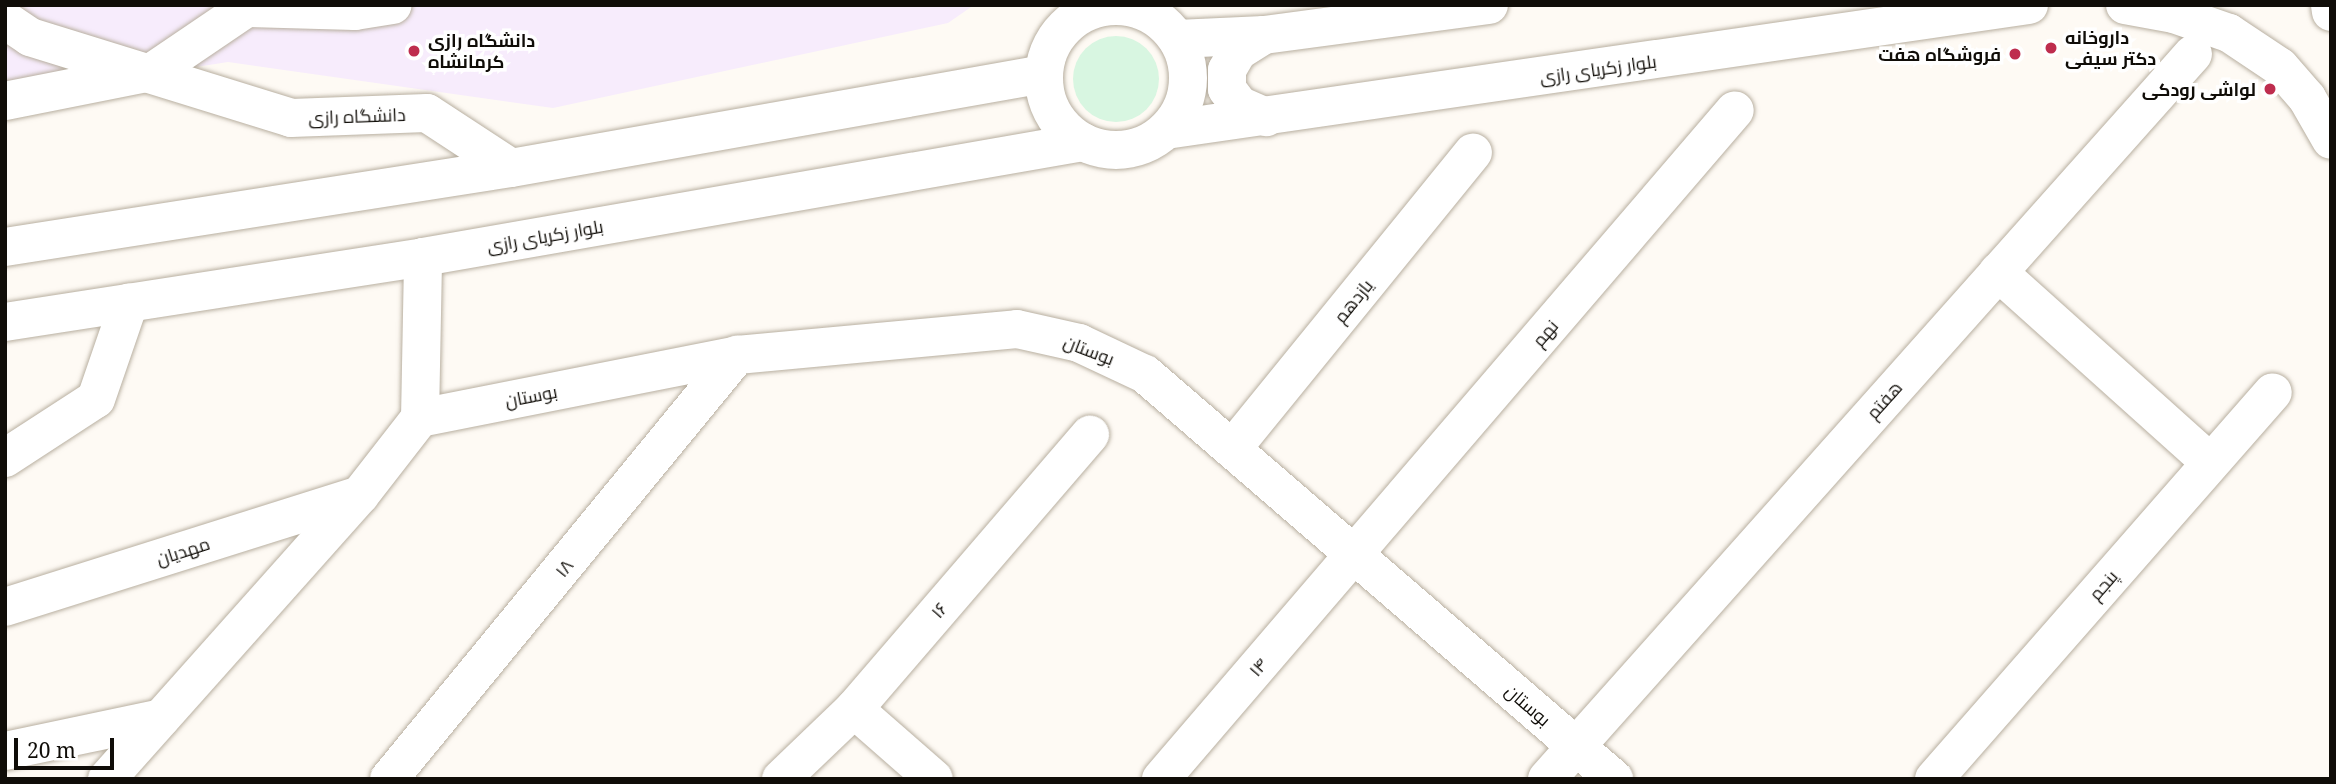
<!DOCTYPE html>
<meta charset="utf-8">
<style>
body{margin:0}
#map{position:relative;width:2336px;height:784px;overflow:hidden;background:#fefaf4;font-family:"Noto Serif",Cairo,serif}
div>[style]{position:absolute}
.education>*{inset:0;background:#f7ecfc}
.green>*{inset:0;background:#d8f6e1}
.round{border-radius:50%}
.roads{filter:drop-shadow(0 0 2px #b8afa0) drop-shadow(0 0 2px #b8afa0)}
.minor>*{height:38px;margin:-19px;padding:0 19px;transform-origin:19px;border-radius:19px;background:#fff}
.major>*{height:38px;margin:-19px;padding:0 19px;transform-origin:19px;border-radius:19px;background:#fff}
.major>.ring{margin:-19px;padding:0;box-sizing:content-box;background:none;border:38px solid #fff;border-radius:50%}
.dots>*{width:19px;height:19px;translate:-50% -50%;box-sizing:border-box;border:4px solid #fff;border-radius:50%}
span{translate:-50% -50%;white-space:nowrap;text-align:center;line-height:1.15;-webkit-text-stroke:7px #fff;paint-order:stroke}
.poi-label{font-size:18px;color:#100d08;font-weight:700}
.left{translate:0 -50%;text-align:left}
.right{translate:-100% -50%;text-align:right}
.street-label{font-size:18px;color:#100d08}
.frame{position:absolute;inset:0;border:7px solid #100d08;pointer-events:none}
.scale{position:absolute;left:14px;top:738px;width:100px;height:32px;box-sizing:border-box;border:4px solid #100d08;border-top:0;padding-left:9px;font-size:21px;line-height:24px;white-space:nowrap;color:#100d08;-webkit-text-stroke:5px #fff;paint-order:stroke}
</style>
<div id="map">
<div class="education">
<div style="clip-path:polygon(5px 5px,974px 5px,948px 23px,553px 108px,228px 62px,5px 97px)"></div>
</div>
<div class="green">
<div class="round" style="left:1073px;top:36px;width:86px;height:86px"></div>
</div>
<div class="roads">
<div class="minor">
<div style="left:248px;top:8px;width:107px;rotate:1.6deg"></div>
<div style="left:355px;top:11px;width:38px;rotate:-9deg"></div>
<div style="left:5px;top:20px;width:30px;rotate:34deg"></div>
<div style="left:30px;top:37px;width:273px;rotate:17.2deg"></div>
<div style="left:291px;top:118px;width:136px;rotate:-2.1deg"></div>
<div style="left:427px;top:113px;width:100px;rotate:33.2deg"></div>
<div style="left:5px;top:101px;width:150px;rotate:-11.2deg"></div>
<div style="left:152px;top:72px;width:120px;rotate:-34.1deg"></div>
<div style="left:1998px;top:272px;width:285px;rotate:41.9deg"></div>
<div style="left:420px;top:418px;width:323px;rotate:-11.2deg"></div>
<div style="left:737px;top:355px;width:281px;rotate:-5.3deg"></div>
<div style="left:1017px;top:329px;width:64px;rotate:12.7deg"></div>
<div style="left:1079px;top:343px;width:73px;rotate:25.2deg"></div>
<div style="left:1145px;top:374px;width:620px;rotate:40.81deg"></div>
<div style="left:1232px;top:449px;width:382px;rotate:-50.9deg"></div>
<div style="left:5px;top:458px;width:108px;rotate:-33deg"></div>
<div style="left:96px;top:399px;width:102px;rotate:-71deg"></div>
<div style="left:5px;top:607px;width:372px;rotate:-17.5deg"></div>
<div style="left:854px;top:709px;width:106px;rotate:41.2deg"></div>
<div style="left:5px;top:751px;width:159px;rotate:-11.9deg"></div>
<div style="left:107px;top:779px;width:380px;rotate:-48.3deg"></div>
<div style="left:360px;top:495px;width:98px;rotate:-52.1deg"></div>
<div style="left:420px;top:418px;width:161px;rotate:-88.9deg"></div>
<div style="left:389px;top:779px;width:549px;rotate:-50.62deg"></div>
<div style="left:781px;top:779px;width:101px;rotate:-43.8deg"></div>
<div style="left:854px;top:709px;width:362px;rotate:-49.3deg"></div>
<div style="left:1161px;top:779px;width:881px;rotate:-49.37deg"></div>
<div style="left:1547px;top:779px;width:971px;rotate:-48.3deg"></div>
<div style="left:1934px;top:779px;width:514px;rotate:-48.78deg"></div>
</div>
<div class="major">
<div style="left:2125px;top:5px;width:50px;rotate:10.4deg"></div>
<div style="left:2174px;top:14px;width:58px;rotate:19.1deg"></div>
<div style="left:2229px;top:33px;width:61px;rotate:33.7deg"></div>
<div style="left:2280px;top:67px;width:41px;rotate:48.9deg"></div>
<div style="left:2307px;top:98px;width:48px;rotate:60.3deg"></div>
<div style="left:2330px;top:5px;width:7px;rotate:82deg"></div>
<div class="ring" style="left:1044px;top:6px;width:106px;height:106px"></div>
<div style="left:1264px;top:35px;width:31px;rotate:148deg"></div>
<div style="left:1238px;top:51px;width:22px;rotate:120deg"></div>
<div style="left:1227px;top:70px;width:19px;rotate:90deg"></div>
<div style="left:1227px;top:89px;width:20px;rotate:53deg"></div>
<div style="left:1239px;top:105px;width:30px;rotate:24deg"></div>
<div style="left:1177px;top:39px;width:87px;rotate:-2.6deg"></div>
<div style="left:1264px;top:35px;width:227px;rotate:-7.6deg"></div>
<div style="left:1166px;top:130px;width:872px;rotate:-8.24deg"></div>
<div style="left:5px;top:247px;width:512px;rotate:-8.87deg"></div>
<div style="left:511px;top:168px;width:541px;rotate:-10deg"></div>
<div style="left:5px;top:322px;width:423px;rotate:-8.8deg"></div>
<div style="left:423px;top:257px;width:670px;rotate:-9.88deg"></div>
</div>
</div>
<div class="dots">
<div style="left:2051px;top:48px;background:#be2d4e"></div>
<div style="left:414px;top:51px;background:#be2d4e"></div>
<div style="left:2015px;top:54px;background:#be2d4e"></div>
<div style="left:2270px;top:89px;background:#be2d4e"></div>
</div>
<div class="poi-label">
<span class="left" style="left:2065px;top:48px">داروخانه<br>دکتر سیفی</span>
<span class="left" style="left:428px;top:51px">دانشگاه رازی<br>کرمانشاه</span>
<span class="right" style="left:2001px;top:54px">فروشگاه هفت</span>
<span class="right" style="left:2256px;top:89px">لواشی رودکی</span>
</div>
<div class="street-label">
<span style="left:1598px;top:69px;rotate:-8deg">بلوار زکریای رازی</span>
<span style="left:357px;top:116px;rotate:-2deg">دانشگاه رازی</span>
<span style="left:545px;top:236px;rotate:-10deg">بلوار زکریای رازی</span>
<span style="left:1353px;top:301px;rotate:-51deg">یازدهم</span>
<span style="left:1545px;top:333px;rotate:-49deg">نهم</span>
<span style="left:1089px;top:350px;rotate:21deg">بوستان</span>
<span style="left:531px;top:396px;rotate:-11deg">بوستان</span>
<span style="left:1884px;top:400px;rotate:-48deg">هفتم</span>
<span style="left:183px;top:551px;rotate:-18deg">مهدیان</span>
<span style="left:564px;top:568px;rotate:-51deg">۱۸</span>
<span style="left:2103px;top:585px;rotate:-49deg">پنجم</span>
<span style="left:939px;top:610px;rotate:-49deg">۱۶</span>
<span style="left:1258px;top:667px;rotate:-49deg">۱۴</span>
<span style="left:1528px;top:705px;rotate:41deg">بوستان</span>
</div>
<div class="frame"></div>
<div class="scale">20 m</div>
</div>
